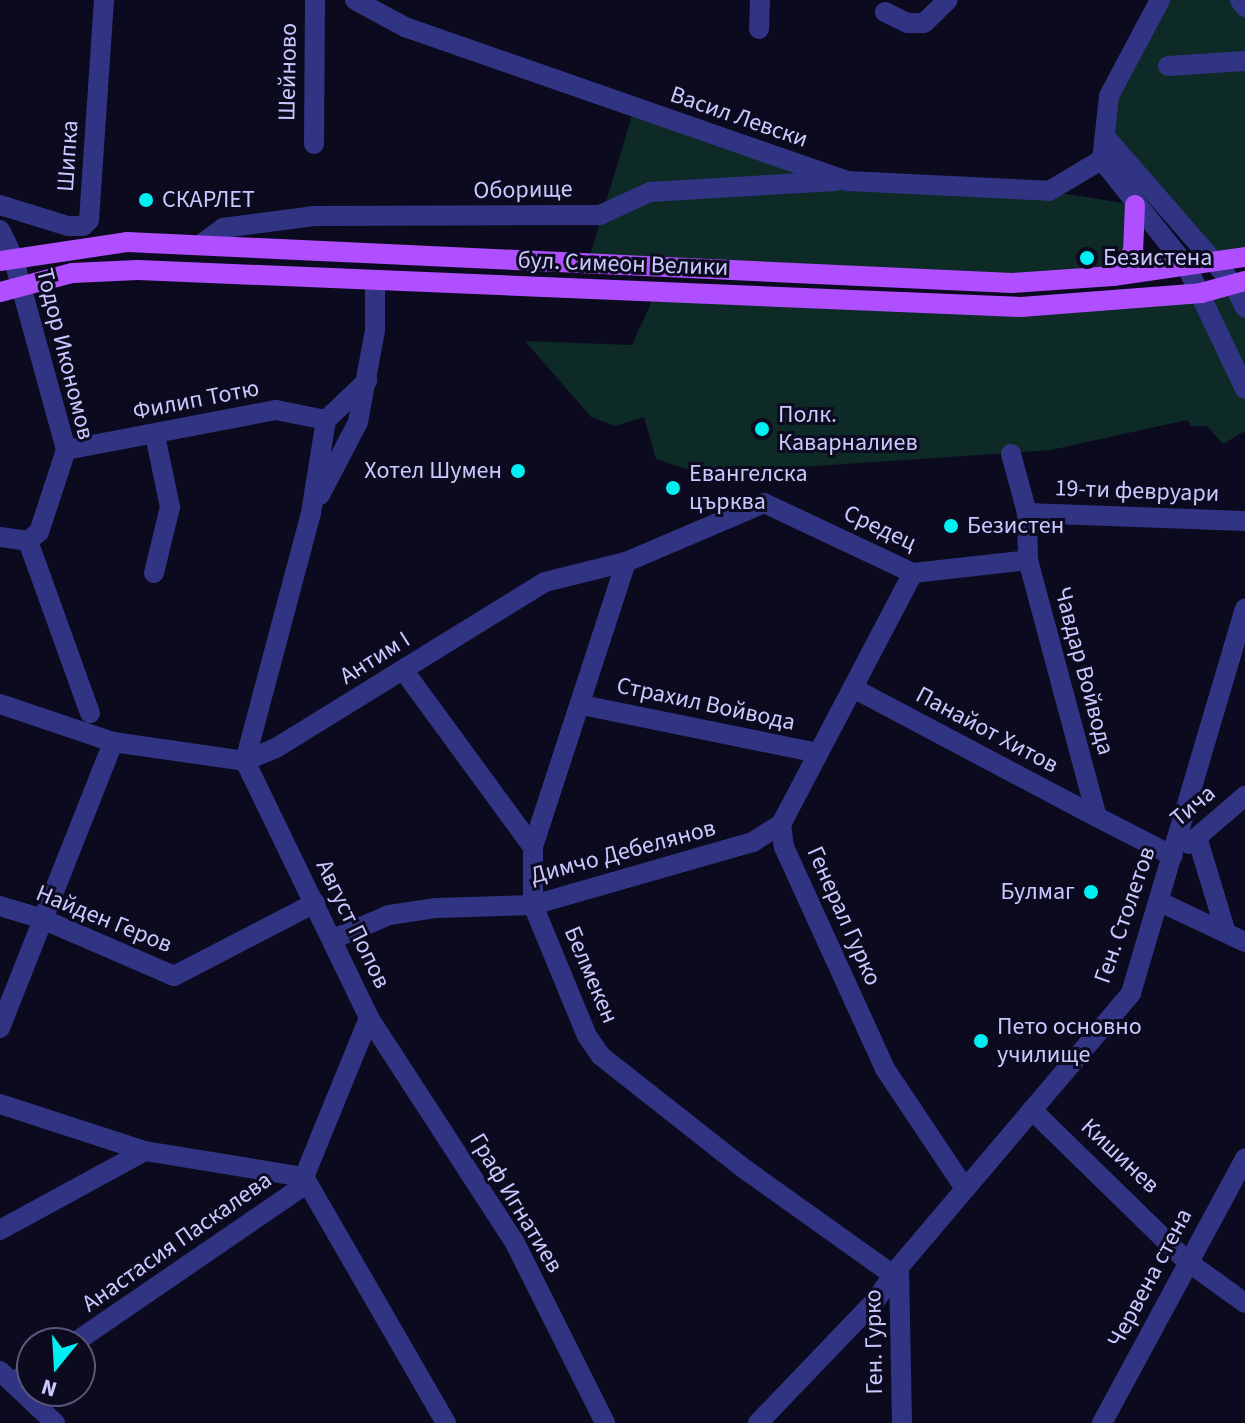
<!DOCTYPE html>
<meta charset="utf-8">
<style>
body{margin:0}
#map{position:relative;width:1245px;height:1423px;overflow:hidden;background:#0c0a1f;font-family:"Source Sans 3",sans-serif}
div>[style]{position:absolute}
.green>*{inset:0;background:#0d2a26}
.minor>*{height:20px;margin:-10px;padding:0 10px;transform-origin:10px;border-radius:10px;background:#303483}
.major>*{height:20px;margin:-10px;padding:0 10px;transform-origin:10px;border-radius:10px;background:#af4fff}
.dots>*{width:22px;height:22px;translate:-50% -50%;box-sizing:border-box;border:4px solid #0c0a1f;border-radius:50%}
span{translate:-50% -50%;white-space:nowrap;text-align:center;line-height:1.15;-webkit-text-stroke:6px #0c0a1f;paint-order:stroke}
.street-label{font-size:24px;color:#cac8ff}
.poi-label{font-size:24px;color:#cac8ff}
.left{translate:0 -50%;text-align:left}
.right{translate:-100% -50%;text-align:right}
.north{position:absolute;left:16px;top:1327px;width:80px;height:80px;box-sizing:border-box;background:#0c0a1f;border:2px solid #585679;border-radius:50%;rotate:198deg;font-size:22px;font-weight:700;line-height:32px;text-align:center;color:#cac8ff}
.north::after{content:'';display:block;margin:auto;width:28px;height:36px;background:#00eff3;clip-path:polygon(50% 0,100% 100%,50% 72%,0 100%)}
</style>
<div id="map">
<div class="green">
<div style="clip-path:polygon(1160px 0,1240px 0,1245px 7px,1245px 257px,1215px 263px,1103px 133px)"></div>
<div style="clip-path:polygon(634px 109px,848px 181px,1049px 191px,1135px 205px,1137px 228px,1113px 276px,588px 262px)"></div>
<div style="clip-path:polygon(1245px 281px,1245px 431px,1223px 444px,1207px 426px,1191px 426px,1187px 420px,1051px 450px,702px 474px,656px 459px,644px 417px,615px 426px,591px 417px,525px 341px,632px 345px,656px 292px,1021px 307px)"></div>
</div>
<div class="minor">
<div style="left:355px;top:0;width:57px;rotate:28.4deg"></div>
<div style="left:405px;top:27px;width:469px;rotate:19.2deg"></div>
<div style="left:848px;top:181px;width:201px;rotate:2.8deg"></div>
<div style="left:1049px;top:191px;width:78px;rotate:-30.8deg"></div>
<div style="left:1160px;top:0;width:109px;rotate:118deg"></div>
<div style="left:1109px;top:96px;width:64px;rotate:96.2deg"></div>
<div style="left:1102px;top:160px;width:137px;rotate:51.5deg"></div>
<div style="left:1187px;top:267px;width:135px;rotate:64.6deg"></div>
<div style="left:1240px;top:0;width:9px;rotate:54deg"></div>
<div style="left:885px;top:12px;width:25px;rotate:26deg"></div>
<div style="left:908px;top:23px;width:16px"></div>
<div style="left:924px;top:23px;width:33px;rotate:-44deg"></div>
<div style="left:759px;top:29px;width:29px;rotate:-88deg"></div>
<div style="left:1168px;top:66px;width:77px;rotate:-3.7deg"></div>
<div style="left:1109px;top:141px;width:191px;rotate:49deg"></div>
<div style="left:1234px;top:285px;width:25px;rotate:64deg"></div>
<div style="left:314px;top:144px;width:144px;rotate:-89.6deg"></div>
<div style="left:0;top:205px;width:71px;rotate:17.2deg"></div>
<div style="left:68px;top:226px;width:15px"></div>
<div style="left:83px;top:226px;width:8px;rotate:-45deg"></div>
<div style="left:89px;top:220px;width:221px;rotate:-86.1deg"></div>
<div style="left:0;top:230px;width:30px;rotate:64deg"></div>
<div style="left:13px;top:257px;width:200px;rotate:74.6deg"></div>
<div style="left:66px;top:450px;width:86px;rotate:108.2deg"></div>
<div style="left:39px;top:532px;width:14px;rotate:141deg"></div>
<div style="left:28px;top:541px;width:183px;rotate:70.2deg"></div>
<div style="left:200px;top:245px;width:29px;rotate:-36deg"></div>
<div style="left:223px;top:228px;width:92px;rotate:-7.5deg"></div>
<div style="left:314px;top:216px;width:286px;rotate:-0.2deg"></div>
<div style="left:600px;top:215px;width:55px;rotate:-24.7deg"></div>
<div style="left:650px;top:192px;width:186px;rotate:-3.4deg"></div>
<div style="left:326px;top:420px;width:94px;rotate:99.2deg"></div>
<div style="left:311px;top:513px;width:257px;rotate:104.9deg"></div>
<div style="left:245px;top:761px;width:285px;rotate:64.2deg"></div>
<div style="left:369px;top:1018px;width:172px;rotate:112.2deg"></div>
<div style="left:304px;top:1177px;width:284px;rotate:60deg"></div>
<div style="left:66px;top:450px;width:214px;rotate:-10.8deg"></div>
<div style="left:276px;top:410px;width:51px;rotate:11.3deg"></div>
<div style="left:326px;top:420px;width:57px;rotate:-43.6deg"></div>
<div style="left:1011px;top:454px;width:61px;rotate:74.8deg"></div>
<div style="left:1027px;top:513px;width:47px;rotate:88.8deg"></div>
<div style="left:1028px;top:560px;width:266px;rotate:75deg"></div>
<div style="left:1097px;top:817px;width:85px;rotate:27.2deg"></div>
<div style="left:320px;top:495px;width:82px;rotate:-62.5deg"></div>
<div style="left:358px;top:422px;width:94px;rotate:-79.5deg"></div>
<div style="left:375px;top:330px;width:49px;rotate:-90deg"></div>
<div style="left:1027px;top:513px;width:218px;rotate:2.1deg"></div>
<div style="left:0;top:537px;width:28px;rotate:8deg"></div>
<div style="left:626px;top:562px;width:300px;rotate:108.1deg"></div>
<div style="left:533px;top:847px;width:58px;rotate:90deg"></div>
<div style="left:533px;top:905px;width:142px;rotate:67.6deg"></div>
<div style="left:587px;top:1036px;width:24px;rotate:55deg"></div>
<div style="left:601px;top:1056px;width:184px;rotate:38.2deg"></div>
<div style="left:746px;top:1170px;width:181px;rotate:35.5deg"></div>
<div style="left:154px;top:573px;width:68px;rotate:-76.4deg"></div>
<div style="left:170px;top:507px;width:74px;rotate:-101.8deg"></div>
<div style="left:913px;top:573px;width:284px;rotate:117.7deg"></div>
<div style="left:781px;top:824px;width:23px;rotate:83deg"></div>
<div style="left:784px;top:847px;width:244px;rotate:65.5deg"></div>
<div style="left:885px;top:1069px;width:142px;rotate:56.2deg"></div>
<div style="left:404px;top:671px;width:218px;rotate:53.8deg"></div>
<div style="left:853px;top:688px;width:276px;rotate:27.9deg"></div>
<div style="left:0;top:704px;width:119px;rotate:18.6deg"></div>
<div style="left:113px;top:742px;width:133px;rotate:8.2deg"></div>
<div style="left:245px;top:761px;width:34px;rotate:-23deg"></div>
<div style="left:276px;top:748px;width:316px;rotate:-31.7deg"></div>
<div style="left:545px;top:582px;width:83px;rotate:-13.9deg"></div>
<div style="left:626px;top:562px;width:150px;rotate:-23.1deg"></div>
<div style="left:764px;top:503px;width:165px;rotate:25.2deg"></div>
<div style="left:913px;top:573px;width:116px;rotate:-6.4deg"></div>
<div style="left:582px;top:705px;width:241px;rotate:11.5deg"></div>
<div style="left:1197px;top:837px;width:100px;rotate:73.2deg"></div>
<div style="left:1189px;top:844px;width:74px;rotate:-40.6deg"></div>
<div style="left:1160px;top:902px;width:94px;rotate:25.2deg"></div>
<div style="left:0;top:906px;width:42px;rotate:16.7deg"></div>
<div style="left:40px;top:918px;width:146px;rotate:23.4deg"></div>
<div style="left:174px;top:976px;width:159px;rotate:-27.4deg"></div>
<div style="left:333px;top:939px;width:61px;rotate:-23.2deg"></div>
<div style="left:389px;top:915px;width:48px;rotate:-8.5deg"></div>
<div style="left:436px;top:908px;width:97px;rotate:-1.8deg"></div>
<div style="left:533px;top:905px;width:229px;rotate:-16deg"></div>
<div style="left:753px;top:842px;width:33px;rotate:-33deg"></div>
<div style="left:369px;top:1018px;width:268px;rotate:57deg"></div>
<div style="left:515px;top:1243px;width:201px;rotate:63.4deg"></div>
<div style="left:0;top:1028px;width:308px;rotate:-68.4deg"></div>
<div style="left:0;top:1104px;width:152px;rotate:18deg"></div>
<div style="left:145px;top:1151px;width:161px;rotate:9.3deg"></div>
<div style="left:1032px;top:1110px;width:218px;rotate:44.3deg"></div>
<div style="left:1188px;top:1262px;width:70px;rotate:35.7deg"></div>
<div style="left:0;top:1230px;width:165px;rotate:-28.6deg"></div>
<div style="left:74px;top:1343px;width:283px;rotate:-34.4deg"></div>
<div style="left:0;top:1371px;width:76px;rotate:43.4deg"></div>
<div style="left:13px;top:1382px;width:22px;rotate:-32deg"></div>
<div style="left:758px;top:1423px;width:169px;rotate:-46.2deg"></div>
<div style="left:875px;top:1301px;width:42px;rotate:-54.8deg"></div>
<div style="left:902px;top:1423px;width:156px;rotate:-91.1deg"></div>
<div style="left:899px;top:1267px;width:359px;rotate:-49.7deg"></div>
<div style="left:1131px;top:993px;width:401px;rotate:-73.5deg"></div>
<div style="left:1102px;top:1423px;width:301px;rotate:-61.6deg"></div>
</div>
<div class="major">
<div style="left:0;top:261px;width:128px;rotate:-8.5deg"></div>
<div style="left:127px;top:242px;width:886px;rotate:2.65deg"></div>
<div style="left:1012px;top:283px;width:101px;rotate:-4deg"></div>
<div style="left:1113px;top:276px;width:133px;rotate:-8.2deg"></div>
<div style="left:1113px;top:276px;width:31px;rotate:-50deg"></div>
<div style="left:1133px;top:252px;width:47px;rotate:-87.6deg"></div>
<div style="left:0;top:292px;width:74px;rotate:-14.8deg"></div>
<div style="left:72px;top:273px;width:66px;rotate:-2.6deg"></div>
<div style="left:138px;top:270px;width:884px;rotate:2.4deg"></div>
<div style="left:1021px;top:307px;width:181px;rotate:-4.4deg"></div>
<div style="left:1201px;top:293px;width:46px;rotate:-15.3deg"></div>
</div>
<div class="dots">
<div style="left:146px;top:200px;background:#00eff3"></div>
<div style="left:1087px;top:258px;background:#00eff3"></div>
<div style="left:762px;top:429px;background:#00eff3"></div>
<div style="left:518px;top:471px;background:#00eff3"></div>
<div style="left:673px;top:488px;background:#00eff3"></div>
<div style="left:951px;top:526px;background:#00eff3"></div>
<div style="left:1091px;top:892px;background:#00eff3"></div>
<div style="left:981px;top:1041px;background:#00eff3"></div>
</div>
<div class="street-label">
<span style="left:288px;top:72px;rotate:-89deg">Шейново</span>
<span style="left:739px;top:117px;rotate:19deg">Васил Левски</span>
<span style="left:68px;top:156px;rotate:-86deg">Шипка</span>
<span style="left:523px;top:190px;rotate:-1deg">Оборище</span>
<span style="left:623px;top:264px;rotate:2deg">бул. Симеон Велики</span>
<span style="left:65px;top:354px;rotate:76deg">Тодор Икономов</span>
<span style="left:196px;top:400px;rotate:-11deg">Филип Тотю</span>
<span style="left:1137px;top:491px;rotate:2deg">19-ти февруари</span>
<span style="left:880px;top:528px;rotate:25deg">Средец</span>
<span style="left:375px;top:658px;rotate:-32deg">Антим I</span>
<span style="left:1084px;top:671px;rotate:75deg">Чавдар Войвода</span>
<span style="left:706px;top:704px;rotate:12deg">Страхил Войвода</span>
<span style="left:987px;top:730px;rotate:28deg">Панайот Хитов</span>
<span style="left:1193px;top:806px;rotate:-40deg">Тича</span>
<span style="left:623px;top:852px;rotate:-15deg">Димчо Дебелянов</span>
<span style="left:1125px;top:915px;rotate:-71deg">Ген. Столетов</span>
<span style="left:844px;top:916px;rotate:66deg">Генерал Гурко</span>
<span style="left:104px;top:919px;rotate:22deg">Найден Геров</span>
<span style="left:353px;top:924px;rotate:64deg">Август Попов</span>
<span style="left:591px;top:975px;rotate:67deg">Белмекен</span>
<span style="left:1120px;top:1156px;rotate:43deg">Кишинев</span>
<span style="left:516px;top:1203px;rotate:59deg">Граф Игнатиев</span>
<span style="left:177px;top:1242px;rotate:-35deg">Анастасия Паскалева</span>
<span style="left:1150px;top:1278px;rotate:-62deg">Червена стена</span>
<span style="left:874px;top:1342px;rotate:-91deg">Ген. Гурко</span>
</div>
<div class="poi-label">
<span class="left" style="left:162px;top:200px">СКАРЛЕТ</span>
<span class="left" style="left:1103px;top:258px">Безистена</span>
<span class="left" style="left:778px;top:429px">Полк.<br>Каварналиев</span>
<span class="right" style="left:502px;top:471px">Хотел Шумен</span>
<span class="left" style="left:689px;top:488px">Евангелска<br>църква</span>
<span class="left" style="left:967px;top:526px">Безистен</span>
<span class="right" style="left:1075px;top:892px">Булмаг</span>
<span class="left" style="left:997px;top:1041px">Пето основно<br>училище</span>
</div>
<div class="north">N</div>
</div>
